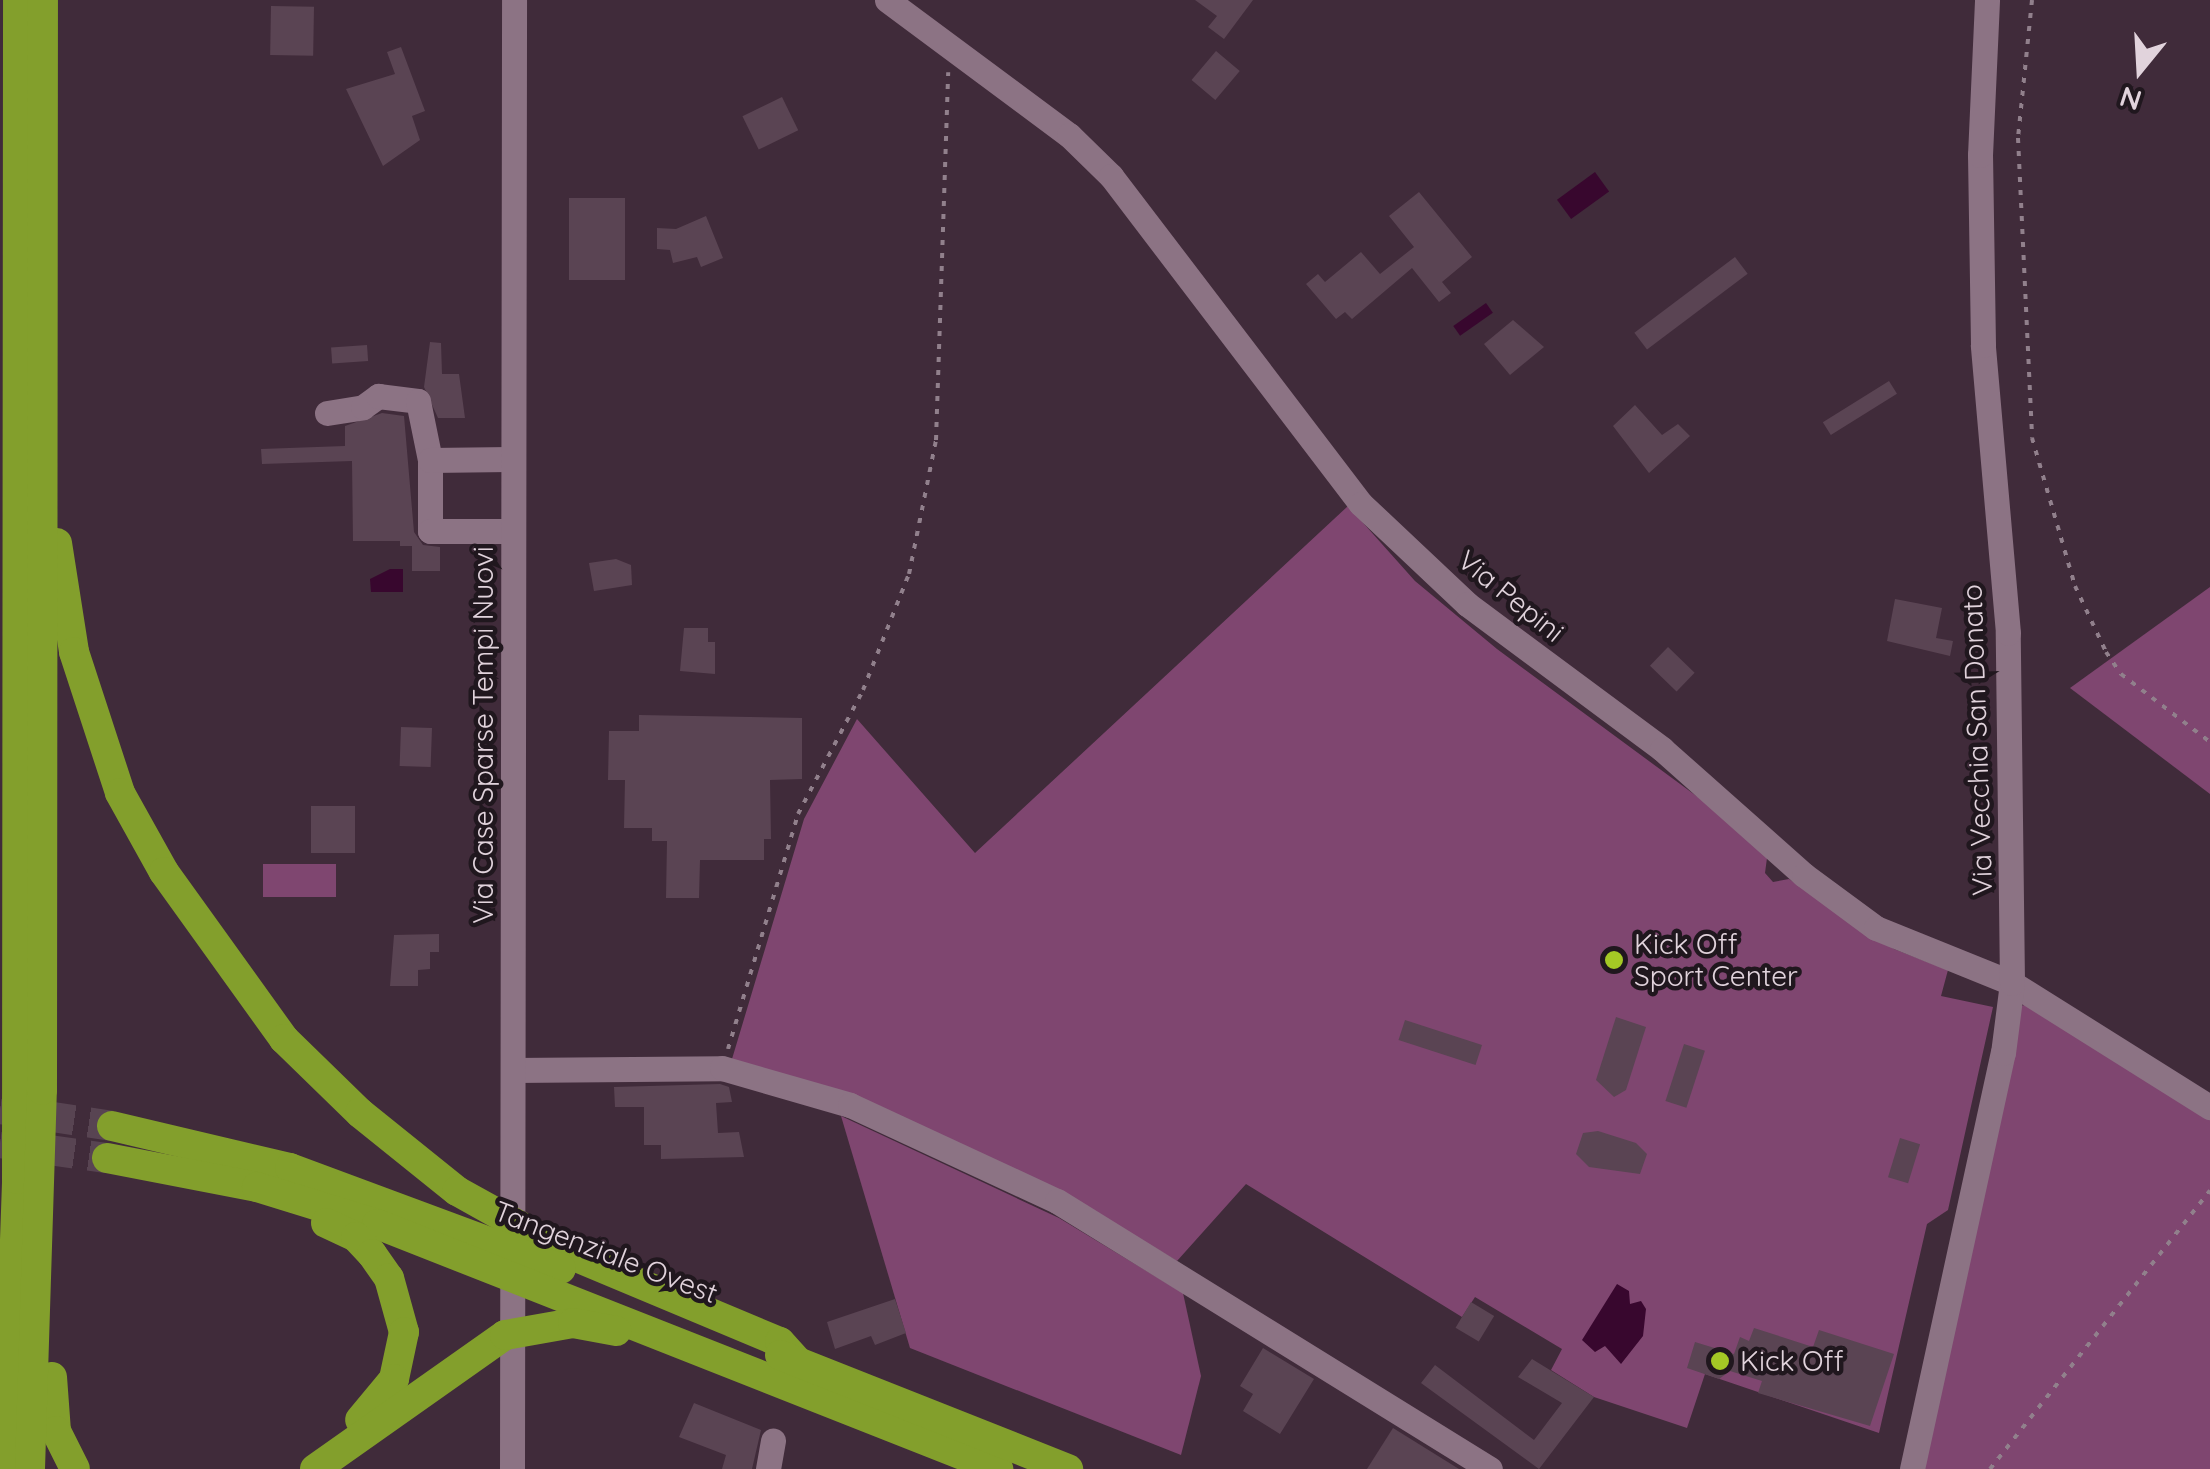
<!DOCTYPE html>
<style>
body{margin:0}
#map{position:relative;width:2210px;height:1469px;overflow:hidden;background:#402b3a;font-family:Quicksand,sans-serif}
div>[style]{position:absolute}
.green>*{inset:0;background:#7f4670;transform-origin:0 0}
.water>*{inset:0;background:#38072e;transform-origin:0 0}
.building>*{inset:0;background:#5a4453;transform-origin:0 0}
.highway-tunnel>*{height:30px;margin-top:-15px;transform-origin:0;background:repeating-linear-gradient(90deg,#584452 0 30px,transparent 0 45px)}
.path>*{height:4px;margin-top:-2px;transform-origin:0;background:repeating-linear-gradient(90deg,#91808c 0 5px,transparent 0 13px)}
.minor>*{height:25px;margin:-12.5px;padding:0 12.5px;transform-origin:12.5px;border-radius:12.5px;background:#8c7384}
.highway>*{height:30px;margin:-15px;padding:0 15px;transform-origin:15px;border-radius:15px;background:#839f2c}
.dots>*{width:28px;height:28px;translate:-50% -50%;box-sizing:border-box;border:5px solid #20171e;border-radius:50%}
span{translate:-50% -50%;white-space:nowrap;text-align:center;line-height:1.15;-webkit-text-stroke:9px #20171e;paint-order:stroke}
.street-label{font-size:28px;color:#e1d3dc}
.poi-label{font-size:28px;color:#e1d3dc}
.left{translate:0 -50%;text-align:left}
.north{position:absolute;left:2090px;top:20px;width:100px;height:100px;-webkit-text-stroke:8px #20171e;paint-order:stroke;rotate:198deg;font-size:28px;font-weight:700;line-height:40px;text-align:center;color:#e1d3dc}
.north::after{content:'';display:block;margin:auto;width:35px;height:45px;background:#e1d3dc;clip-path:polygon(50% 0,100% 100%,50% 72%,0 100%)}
</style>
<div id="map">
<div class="green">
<div style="clip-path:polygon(1348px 506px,1415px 581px,1497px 649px,1733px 823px,1767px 858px,1765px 873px,1773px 882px,1789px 879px,1894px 949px,1948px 970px,1941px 996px,1993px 1007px,1948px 1210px,1927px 1224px,1879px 1433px,1705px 1374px,1687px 1428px,1594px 1397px,1551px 1370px,1562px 1349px,1475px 1297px,1462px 1317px,1246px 1184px,1177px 1261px,1071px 1198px,732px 1059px,804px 819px,857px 719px,975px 853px)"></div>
<div style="clip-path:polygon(2210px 587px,2210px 794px,2070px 688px)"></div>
<div style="left:336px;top:864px;width:33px;height:73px;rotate:90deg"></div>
<div style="clip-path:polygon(2032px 1003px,2210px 1117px,2210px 1469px,1918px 1469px,2017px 1007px)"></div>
<div style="clip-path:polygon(841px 1116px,1059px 1218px,1183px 1293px,1201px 1376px,1181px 1455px,910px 1348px)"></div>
</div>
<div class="water">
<div style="left:1595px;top:172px;width:24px;height:47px;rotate:54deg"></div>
<div style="left:1486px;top:303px;width:12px;height:40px;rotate:55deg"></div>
<div style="clip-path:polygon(390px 569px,403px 569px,403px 592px,371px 592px,370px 579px)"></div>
<div style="clip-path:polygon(1617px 1284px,1629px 1291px,1630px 1304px,1641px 1301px,1646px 1309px,1643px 1336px,1621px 1364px,1605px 1346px,1595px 1352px,1582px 1340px)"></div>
</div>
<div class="building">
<div style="clip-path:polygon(1195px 0,1253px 0,1224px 39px,1208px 27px,1217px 16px)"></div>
<div style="left:271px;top:6px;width:43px;height:49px;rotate:1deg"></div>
<div style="clip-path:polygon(401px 47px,425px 111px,412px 116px,420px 140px,383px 166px,346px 89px,395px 74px,387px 52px)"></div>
<div style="left:1216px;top:51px;width:31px;height:38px;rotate:40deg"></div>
<div style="left:782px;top:97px;width:37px;height:44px;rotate:64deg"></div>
<div style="clip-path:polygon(1419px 192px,1472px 257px,1442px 282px,1451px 293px,1439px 302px,1412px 268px,1352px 319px,1345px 312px,1336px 319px,1306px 284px,1318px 274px,1325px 282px,1361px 252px,1380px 274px,1414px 247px,1389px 216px)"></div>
<div style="left:569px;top:198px;width:56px;height:82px"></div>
<div style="clip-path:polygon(706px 216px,723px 258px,701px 267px,697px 257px,673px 263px,670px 250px,657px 249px,657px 228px,676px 229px)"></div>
<div style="left:1735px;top:257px;width:21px;height:126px;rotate:53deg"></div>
<div style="clip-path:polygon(1513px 320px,1544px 347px,1510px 375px,1484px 344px)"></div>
<div style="clip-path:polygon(430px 342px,441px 343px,442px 374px,459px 374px,465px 418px,438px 418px,424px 387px)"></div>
<div style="left:367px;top:345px;width:16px;height:36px;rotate:86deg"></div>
<div style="left:1889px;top:381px;width:15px;height:78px;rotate:58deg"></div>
<div style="clip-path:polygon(1635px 405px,1662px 435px,1678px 424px,1690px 436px,1649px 473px,1613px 426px)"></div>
<div style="clip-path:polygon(382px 413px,404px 416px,414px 532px,423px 545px,440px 547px,440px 571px,412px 571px,412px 546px,400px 546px,400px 541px,353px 541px,352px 461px,262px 464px,261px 449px,345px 446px,345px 426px)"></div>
<div style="clip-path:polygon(616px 559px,631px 565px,632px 585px,594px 591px,589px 563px)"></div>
<div style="clip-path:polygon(1895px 599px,1942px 608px,1936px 638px,1953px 641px,1950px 656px,1887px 641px)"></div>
<div style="clip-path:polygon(684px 628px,708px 628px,708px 642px,715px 642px,715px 674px,680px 671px)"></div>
<div style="left:1668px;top:647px;width:37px;height:26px;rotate:44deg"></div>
<div style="clip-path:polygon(639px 715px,802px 718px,802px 779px,770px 780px,771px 839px,764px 839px,764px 860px,700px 860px,699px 898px,666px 898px,667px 841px,652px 841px,652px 828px,624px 828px,625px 780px,608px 780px,609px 731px,639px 731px)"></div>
<div style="left:401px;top:727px;width:31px;height:39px;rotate:2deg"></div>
<div style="left:311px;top:806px;width:44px;height:47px"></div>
<div style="clip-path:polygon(439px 934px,439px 952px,430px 952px,430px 969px,418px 970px,418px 986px,390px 986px,394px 935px)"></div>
<div style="clip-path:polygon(1616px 1017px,1646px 1027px,1626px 1090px,1614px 1097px,1596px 1080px)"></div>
<div style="left:1405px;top:1020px;width:81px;height:21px;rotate:18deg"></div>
<div style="left:1684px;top:1044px;width:22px;height:60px;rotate:18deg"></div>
<div style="clip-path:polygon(720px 1084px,729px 1087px,732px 1102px,716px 1103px,718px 1133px,739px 1132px,744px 1157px,661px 1159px,661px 1145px,644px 1145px,644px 1107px,615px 1107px,614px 1087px)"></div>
<div style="clip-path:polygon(1598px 1131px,1636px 1143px,1647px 1154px,1640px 1174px,1589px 1167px,1576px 1154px,1583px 1133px)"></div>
<div style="left:1900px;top:1138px;width:21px;height:41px;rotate:17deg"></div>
<div style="clip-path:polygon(895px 1299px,906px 1333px,875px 1345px,871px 1336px,835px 1349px,827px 1322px)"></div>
<div style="left:1471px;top:1302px;width:27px;height:30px;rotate:31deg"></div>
<div style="clip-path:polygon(1754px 1328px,1813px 1347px,1819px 1330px,1894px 1354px,1870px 1426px,1758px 1393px,1762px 1381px,1730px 1371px,1719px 1379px,1687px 1368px,1695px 1342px,1734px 1354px,1740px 1337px,1749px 1341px)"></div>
<div style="clip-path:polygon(1263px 1348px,1314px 1379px,1280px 1434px,1243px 1411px,1253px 1394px,1240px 1386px)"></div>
<div style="clip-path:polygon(1532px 1359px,1594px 1397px,1539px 1469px,1421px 1383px,1435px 1365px,1534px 1440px,1562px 1403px,1518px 1377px)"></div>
<div style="clip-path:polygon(694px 1403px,761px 1430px,752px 1469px,722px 1469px,726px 1455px,679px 1437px)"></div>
<div style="clip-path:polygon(1393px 1428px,1459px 1469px,1367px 1469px)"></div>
</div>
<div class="highway-tunnel">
<div style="left:0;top:1109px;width:113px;rotate:8.6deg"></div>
<div style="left:0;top:1143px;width:108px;rotate:8deg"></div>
</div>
<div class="path">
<div style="left:2032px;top:0;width:139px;rotate:95.8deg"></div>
<div style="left:2018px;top:138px;width:300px;rotate:87.3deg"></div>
<div style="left:2032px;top:438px;width:154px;rotate:73.8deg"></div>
<div style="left:2075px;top:586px;width:73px;rotate:64.8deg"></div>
<div style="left:2106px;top:652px;width:27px;rotate:56deg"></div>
<div style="left:2121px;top:674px;width:112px;rotate:37.4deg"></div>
<div style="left:728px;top:1049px;width:245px;rotate:-73.4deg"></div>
<div style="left:798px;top:814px;width:140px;rotate:-62.3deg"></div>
<div style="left:863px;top:690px;width:125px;rotate:-68.4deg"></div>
<div style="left:909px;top:574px;width:137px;rotate:-78.6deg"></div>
<div style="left:936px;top:440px;width:368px;rotate:-88.1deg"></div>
<div style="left:1990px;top:1469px;width:355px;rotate:-51.7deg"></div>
</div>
<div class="minor">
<div style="left:887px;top:0;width:227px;rotate:36.6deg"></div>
<div style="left:1069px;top:135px;width:59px;rotate:44.3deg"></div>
<div style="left:1111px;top:176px;width:412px;rotate:52.7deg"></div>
<div style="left:1361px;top:504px;width:146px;rotate:43.3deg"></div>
<div style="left:1467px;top:604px;width:243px;rotate:36.6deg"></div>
<div style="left:1662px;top:749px;width:190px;rotate:41.6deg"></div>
<div style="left:1804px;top:875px;width:89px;rotate:36.4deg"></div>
<div style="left:1876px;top:928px;width:147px;rotate:22deg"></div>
<div style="left:2012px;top:983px;width:234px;rotate:32.1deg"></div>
<div style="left:327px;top:413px;width:36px;rotate:-9deg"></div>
<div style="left:363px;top:407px;width:19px;rotate:-36deg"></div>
<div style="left:378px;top:396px;width:40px;rotate:7.1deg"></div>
<div style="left:418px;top:401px;width:60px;rotate:78.5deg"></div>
<div style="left:430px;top:460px;width:71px;rotate:90deg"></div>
<div style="left:430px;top:531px;width:81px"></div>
<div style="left:430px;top:460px;width:81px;rotate:-0.7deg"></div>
<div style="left:513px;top:1070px;width:209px;rotate:-0.5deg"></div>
<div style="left:722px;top:1068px;width:133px;rotate:16.1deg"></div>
<div style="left:850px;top:1105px;width:228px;rotate:24.9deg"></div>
<div style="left:1057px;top:1201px;width:509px;rotate:31.75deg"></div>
<div style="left:512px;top:1469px;width:1469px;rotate:-89.92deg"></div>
<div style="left:768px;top:1469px;width:29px;rotate:-80deg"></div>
<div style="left:1912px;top:1469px;width:426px;rotate:-77.7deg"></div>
<div style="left:2003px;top:1053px;width:71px;rotate:-82.7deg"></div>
<div style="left:2012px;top:983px;width:350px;rotate:-90.7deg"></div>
<div style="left:2008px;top:633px;width:289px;rotate:-95deg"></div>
<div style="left:1983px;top:345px;width:190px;rotate:-90.9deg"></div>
<div style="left:1980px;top:155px;width:155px;rotate:-87.4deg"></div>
</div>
<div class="highway">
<div style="left:57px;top:543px;width:110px;rotate:81.1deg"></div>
<div style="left:74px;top:652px;width:148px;rotate:71.9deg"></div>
<div style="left:120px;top:793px;width:90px;rotate:60.9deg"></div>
<div style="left:164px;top:872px;width:206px;rotate:54.3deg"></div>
<div style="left:284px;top:1039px;width:106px;rotate:44.2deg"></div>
<div style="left:360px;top:1113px;width:124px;rotate:38.8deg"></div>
<div style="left:457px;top:1191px;width:134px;rotate:29.1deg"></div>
<div style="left:574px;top:1256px;width:223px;rotate:22.7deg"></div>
<div style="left:780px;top:1342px;width:28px;rotate:48deg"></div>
<div style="left:112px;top:1126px;width:183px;rotate:13.3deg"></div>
<div style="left:290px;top:1168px;width:289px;rotate:20.4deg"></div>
<div style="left:107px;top:1158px;width:153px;rotate:10.9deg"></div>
<div style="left:257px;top:1187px;width:126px;rotate:17.1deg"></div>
<div style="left:377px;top:1224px;width:668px;rotate:21.53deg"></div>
<div style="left:326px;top:1223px;width:33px;rotate:25deg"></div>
<div style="left:356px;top:1237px;width:23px;rotate:47deg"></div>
<div style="left:372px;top:1254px;width:29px;rotate:55deg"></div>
<div style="left:389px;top:1278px;width:56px;rotate:74.5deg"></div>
<div style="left:404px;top:1332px;width:48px;rotate:102deg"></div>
<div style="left:394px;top:1379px;width:53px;rotate:129.7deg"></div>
<div style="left:780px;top:1355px;width:310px;rotate:21.6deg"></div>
<div style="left:52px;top:1377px;width:54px;rotate:85.8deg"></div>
<div style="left:56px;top:1431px;width:42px;rotate:63.4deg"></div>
<div style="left:7px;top:1469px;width:290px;rotate:-88deg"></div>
<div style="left:17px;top:1179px;width:1179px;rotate:-89.95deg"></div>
<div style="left:30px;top:1469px;width:379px;rotate:-88.2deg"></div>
<div style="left:42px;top:1090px;width:1090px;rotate:-89.95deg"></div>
<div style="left:315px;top:1469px;width:232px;rotate:-35.2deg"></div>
<div style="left:505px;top:1335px;width:69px;rotate:-10deg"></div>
<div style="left:573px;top:1323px;width:44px;rotate:10.5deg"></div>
</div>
<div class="dots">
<div style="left:1614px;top:960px;background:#a4c825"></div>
<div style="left:1720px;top:1361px;background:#a4c825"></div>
</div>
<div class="street-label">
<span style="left:1511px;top:596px;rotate:39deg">Via Pepini</span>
<span style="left:483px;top:735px;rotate:-90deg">Via Case Sparse Tempi Nuovi</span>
<span style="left:1977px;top:740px;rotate:-92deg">Via Vecchia San Donato</span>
<span style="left:606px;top:1252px;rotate:21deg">Tangenziale Ovest</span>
</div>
<div class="poi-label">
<span class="left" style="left:1634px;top:960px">Kick Off<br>Sport Center</span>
<span class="left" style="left:1740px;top:1361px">Kick Off</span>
</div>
<div class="north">N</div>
</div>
